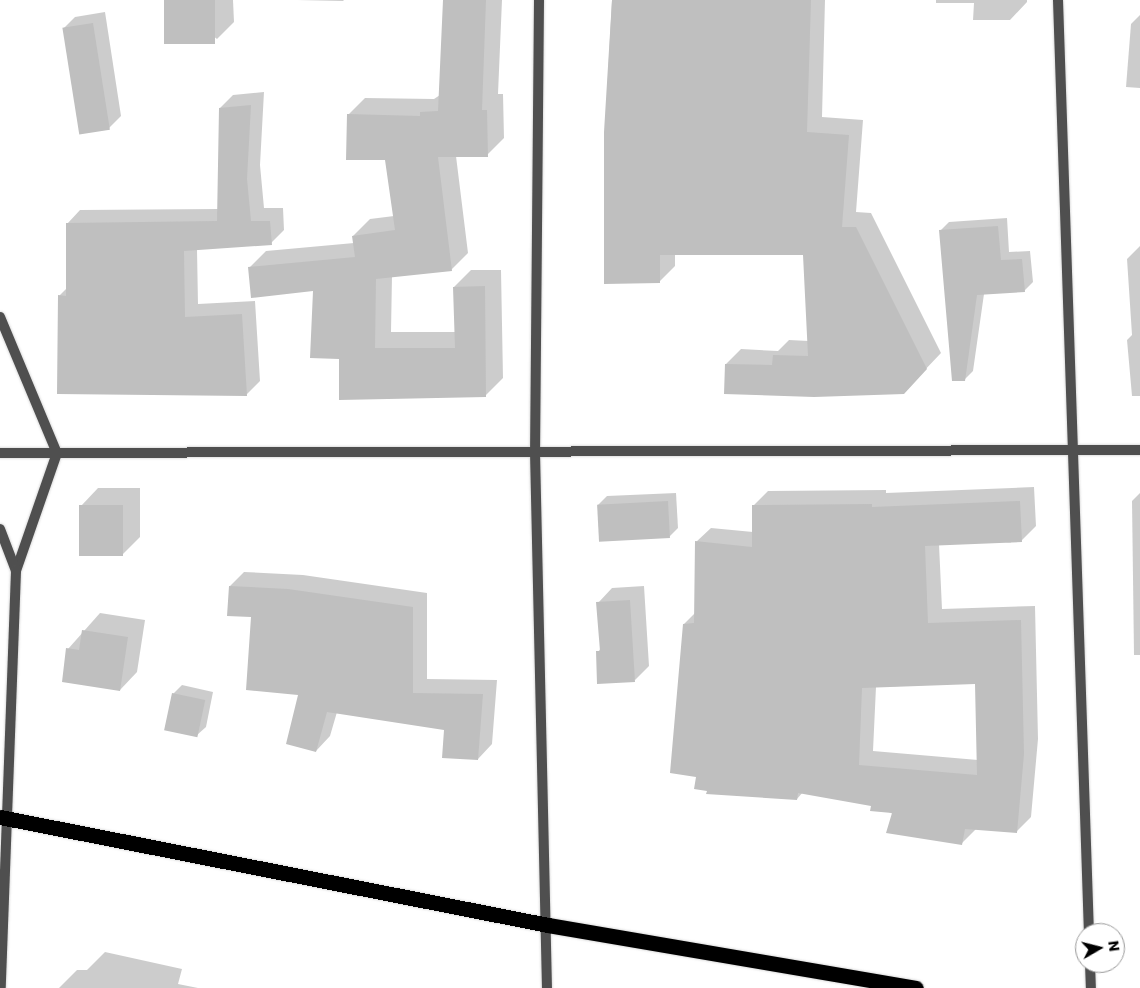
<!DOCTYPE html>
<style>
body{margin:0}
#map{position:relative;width:1140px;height:988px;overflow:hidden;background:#fff;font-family:Poppins,sans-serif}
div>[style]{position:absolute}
.shadow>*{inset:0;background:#0003}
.building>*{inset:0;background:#bfbfbf;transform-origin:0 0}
.roads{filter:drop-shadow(0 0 1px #dbdbdb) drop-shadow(0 0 1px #dbdbdb)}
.street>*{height:10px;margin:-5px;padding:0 5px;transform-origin:5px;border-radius:5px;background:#4f4f4f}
.highway>*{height:15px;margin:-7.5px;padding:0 7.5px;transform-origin:7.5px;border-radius:7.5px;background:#000}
span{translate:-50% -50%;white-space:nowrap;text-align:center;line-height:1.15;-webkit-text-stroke:4px #fff;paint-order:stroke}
.north{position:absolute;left:1075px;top:923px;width:50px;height:50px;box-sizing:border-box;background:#fff;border:1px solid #999;border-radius:50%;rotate:82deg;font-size:14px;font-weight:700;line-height:20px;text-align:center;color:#000}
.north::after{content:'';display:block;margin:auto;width:18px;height:22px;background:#000;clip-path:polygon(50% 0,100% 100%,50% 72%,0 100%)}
</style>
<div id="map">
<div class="shadow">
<div style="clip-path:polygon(166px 0,233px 0,234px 22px,217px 39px)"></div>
<div style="clip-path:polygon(297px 0,344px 0,343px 1px)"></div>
<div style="clip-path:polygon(444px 0,502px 0,498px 94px,503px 94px,504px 138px,487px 155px,456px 156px,468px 253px,451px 270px,392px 276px,391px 332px,456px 332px,454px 287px,471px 270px,501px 270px,503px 378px,486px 395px,340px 357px,314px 290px,249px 268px,266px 251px,354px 243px,353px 236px,370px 219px,394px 216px,386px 158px,348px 115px,365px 98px,434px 99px,440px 95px)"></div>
<div style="clip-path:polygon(612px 0,825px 0,822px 117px,863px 120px,856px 212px,871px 213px,941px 353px,903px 393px,726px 393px,726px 364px,741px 349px,778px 351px,789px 340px,809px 341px,804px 254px,675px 253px,675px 266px,660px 281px,605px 132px)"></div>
<div style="clip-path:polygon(936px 0,1027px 0,1027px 2px,1010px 20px,973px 20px,974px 3px,936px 3px)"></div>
<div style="clip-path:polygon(105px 12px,121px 116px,109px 128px,63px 29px,75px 17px)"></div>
<div style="clip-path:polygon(1140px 15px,1140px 88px,1126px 87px,1131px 24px)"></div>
<div style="clip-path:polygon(264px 92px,260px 165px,264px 208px,283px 208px,284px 230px,271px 243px,197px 249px,198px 304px,255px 301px,260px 381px,246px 395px,59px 296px,67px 288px,67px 224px,80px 210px,218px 209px,220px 108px,233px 95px)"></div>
<div style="clip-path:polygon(1007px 218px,1009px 252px,1030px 251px,1033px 282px,1024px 291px,984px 294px,973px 371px,964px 380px,941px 230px,949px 222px)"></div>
<div style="clip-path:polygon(1140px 246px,1140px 396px,1132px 396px,1127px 340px,1132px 335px,1127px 259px)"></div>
<div style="clip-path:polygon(evenodd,1034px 487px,1036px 526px,1021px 541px,939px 544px,942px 609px,1035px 606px,1038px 739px,1031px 817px,1017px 831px,977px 828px,962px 843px,872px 805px,803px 792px,797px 799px,708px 789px,697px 776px,684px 624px,695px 613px,696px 542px,711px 528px,753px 532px,753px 506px,768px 491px,886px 490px,886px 493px,1034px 487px,976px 683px,978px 760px,873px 751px,876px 687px,976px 683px)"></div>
<div style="clip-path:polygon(98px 488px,140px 488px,140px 537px,123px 554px,81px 506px)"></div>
<div style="clip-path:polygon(676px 493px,678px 528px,669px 537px,598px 505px,607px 496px)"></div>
<div style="clip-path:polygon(1140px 493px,1140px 655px,1134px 655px,1132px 501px)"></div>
<div style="clip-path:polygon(244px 572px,303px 575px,427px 593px,427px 679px,497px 680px,492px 744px,478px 759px,445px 729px,337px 712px,330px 736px,316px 751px,300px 694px,252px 616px,230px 586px)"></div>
<div style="clip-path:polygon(644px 586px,649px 666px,635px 680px,598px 652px,601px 648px,598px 603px,612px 588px)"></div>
<div style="clip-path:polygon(100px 613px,145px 620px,137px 672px,120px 690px,68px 649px)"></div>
<div style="clip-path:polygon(182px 685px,213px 692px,206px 727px,197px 735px,173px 694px)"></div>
<div style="clip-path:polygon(105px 952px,182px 969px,178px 984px,198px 988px,59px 988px,77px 970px,87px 970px)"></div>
</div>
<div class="building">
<div style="left:164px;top:0;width:51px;height:44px"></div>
<div style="clip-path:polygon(443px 0,486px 0,482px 110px,487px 110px,488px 157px,438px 157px,452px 271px,376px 279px,375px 348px,455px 348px,453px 287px,485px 286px,486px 397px,339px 400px,339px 359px,310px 358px,313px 291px,251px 298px,248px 267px,355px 257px,352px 236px,395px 230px,385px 160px,346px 160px,347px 114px,420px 116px,420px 112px,438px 111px)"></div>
<div style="clip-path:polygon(612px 0,811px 0,807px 132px,849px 135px,842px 227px,856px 227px,927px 369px,904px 394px,814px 397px,724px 394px,725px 364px,772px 365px,773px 355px,808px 356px,803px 255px,660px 255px,660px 283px,604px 284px,604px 132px)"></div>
<div style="left:93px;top:23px;width:108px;height:31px;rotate:81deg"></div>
<div style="clip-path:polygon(251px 105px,247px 179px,251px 221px,270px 221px,272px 245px,184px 251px,185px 317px,242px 314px,247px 396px,57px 394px,58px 295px,66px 296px,66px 223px,217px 221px,219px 108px)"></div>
<div style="clip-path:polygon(998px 226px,1001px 260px,1022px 259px,1025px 292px,977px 295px,965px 381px,952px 381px,939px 230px)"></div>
<div style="left:668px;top:501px;width:37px;height:71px;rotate:87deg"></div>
<div style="clip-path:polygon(evenodd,1020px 501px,1022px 542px,925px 546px,928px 623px,1021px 620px,1024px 754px,1017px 833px,965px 829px,962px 845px,886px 833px,892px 813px,870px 811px,871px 806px,798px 793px,797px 800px,706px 794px,707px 791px,694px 789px,696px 777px,670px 773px,683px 624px,694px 623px,695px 541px,752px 547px,752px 505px,872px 504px,872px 507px,1020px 501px,975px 684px,977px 775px,859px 765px,862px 688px,975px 684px)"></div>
<div style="left:79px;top:505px;width:44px;height:51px"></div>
<div style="clip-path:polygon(229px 586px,288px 589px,413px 607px,413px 693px,483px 694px,478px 760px,442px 758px,444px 730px,327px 712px,316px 752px,286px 744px,298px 695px,246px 690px,251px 617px,227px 616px)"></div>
<div style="clip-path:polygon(630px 600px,635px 682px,597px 684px,596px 651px,600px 651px,596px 602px)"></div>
<div style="clip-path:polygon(82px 630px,128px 637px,120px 691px,62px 682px,66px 648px,79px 650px)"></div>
<div style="left:172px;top:693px;width:34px;height:38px;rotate:12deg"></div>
</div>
<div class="roads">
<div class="street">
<div style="left:539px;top:0;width:452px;rotate:90.5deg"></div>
<div style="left:535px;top:452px;width:536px;rotate:88.72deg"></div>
<div style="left:1058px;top:0;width:934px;rotate:88.1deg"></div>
<div style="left:0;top:317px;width:147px;rotate:67.3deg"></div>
<div style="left:57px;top:453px;width:125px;rotate:109.2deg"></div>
<div style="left:0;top:453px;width:1140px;rotate:-0.15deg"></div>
<div style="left:0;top:529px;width:45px;rotate:69.1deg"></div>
<div style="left:16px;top:571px;width:417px;rotate:92.1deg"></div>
<div style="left:1090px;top:963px;width:25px;rotate:88deg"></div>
</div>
<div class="highway">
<div style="left:0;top:817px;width:559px;rotate:11.15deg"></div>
<div style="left:548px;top:925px;width:373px;rotate:9.7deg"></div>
</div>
</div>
<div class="north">N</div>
</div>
